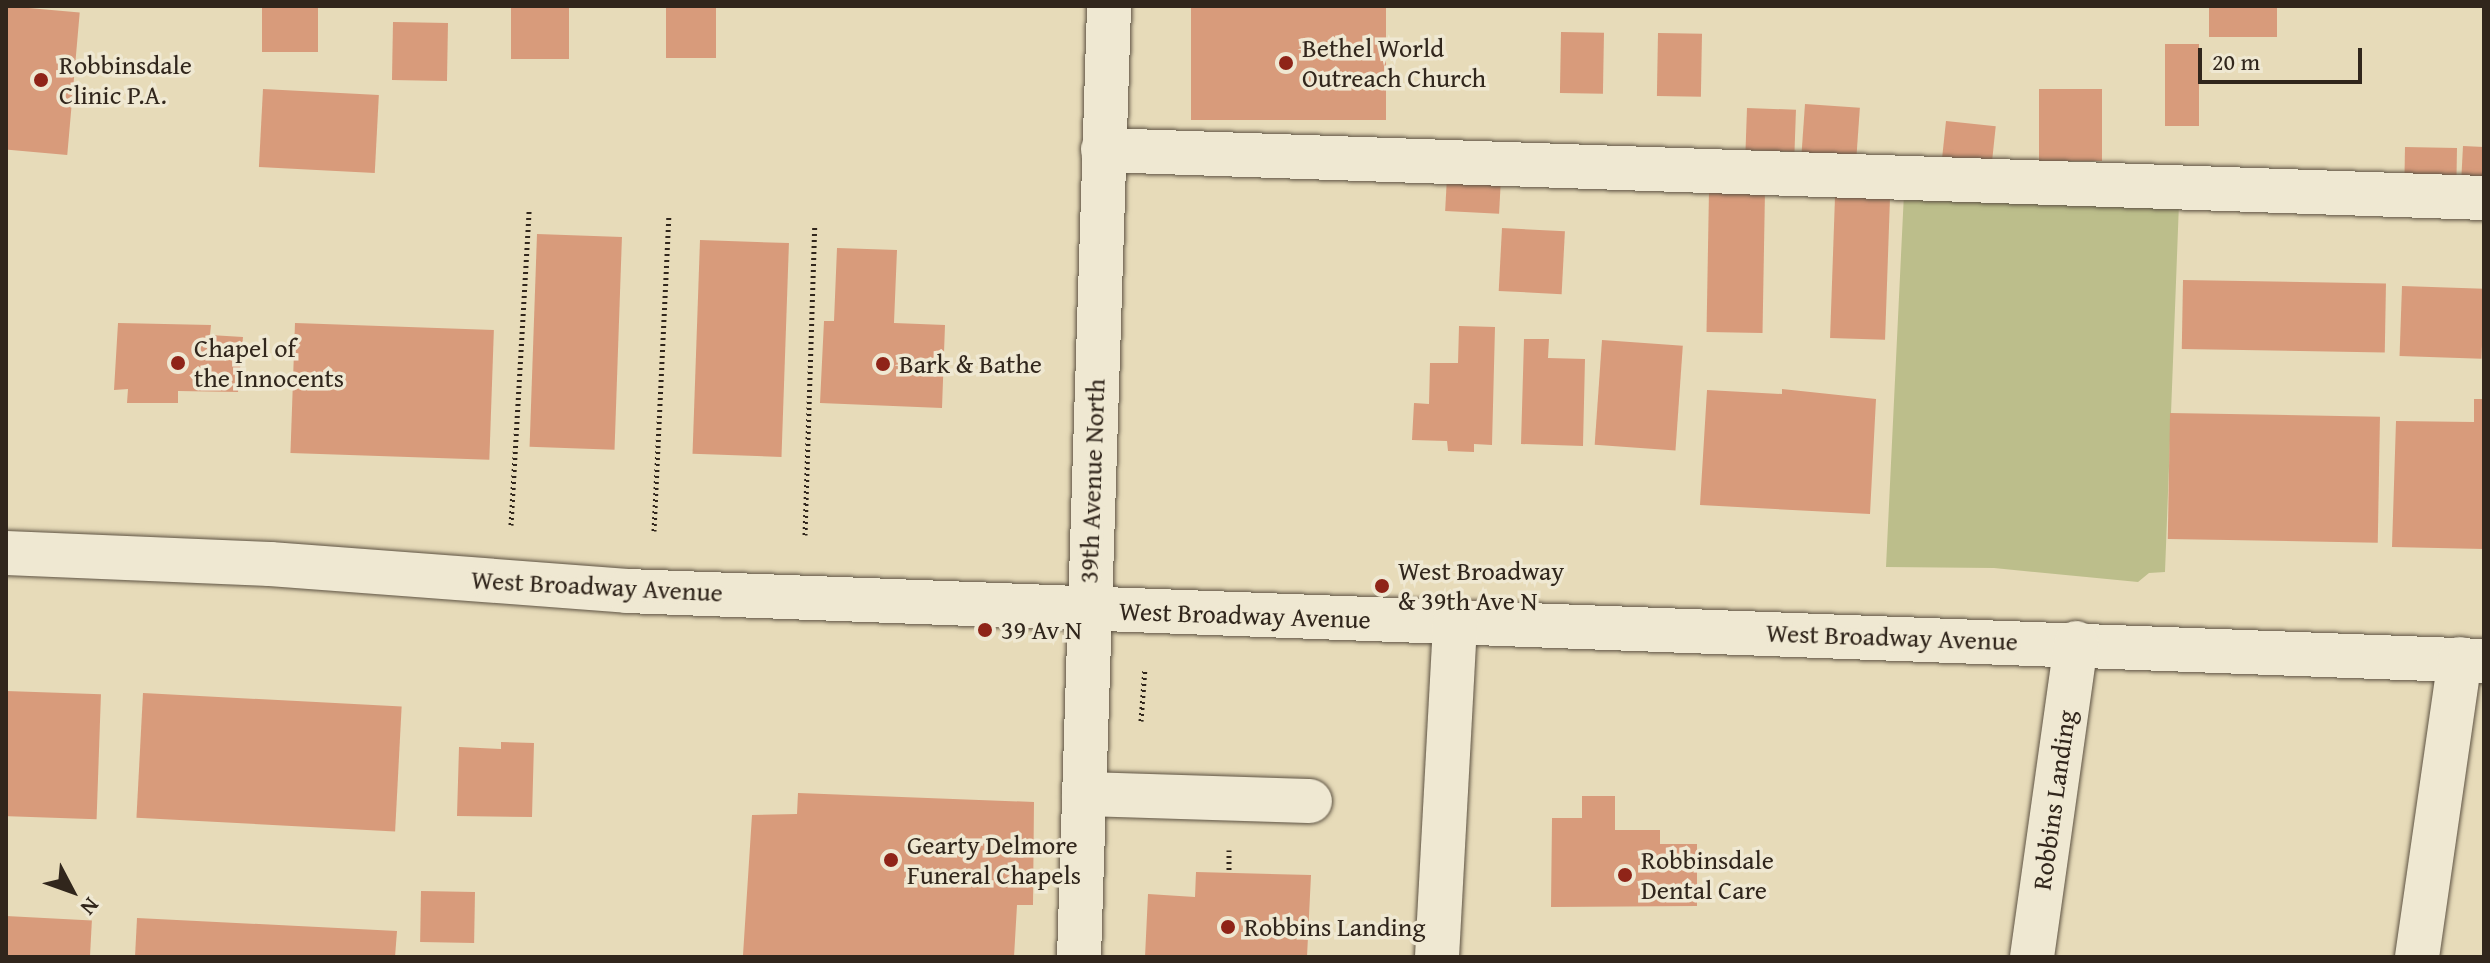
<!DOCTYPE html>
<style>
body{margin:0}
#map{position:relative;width:2490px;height:963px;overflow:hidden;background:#e7dbb9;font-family:"Gentium Book Plus",serif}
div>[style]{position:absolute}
.green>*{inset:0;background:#bcbe8b}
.building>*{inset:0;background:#d89b7b;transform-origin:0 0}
.path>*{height:5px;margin-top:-2.5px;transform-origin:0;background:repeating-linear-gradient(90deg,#31261c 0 2px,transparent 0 6px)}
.roads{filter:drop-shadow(0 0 2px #5e5343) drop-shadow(0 0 2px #5e5343)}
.minor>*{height:44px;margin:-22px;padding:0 22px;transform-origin:22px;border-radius:22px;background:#efe8d2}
.dots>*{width:22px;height:22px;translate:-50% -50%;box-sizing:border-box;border:4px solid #efe8d2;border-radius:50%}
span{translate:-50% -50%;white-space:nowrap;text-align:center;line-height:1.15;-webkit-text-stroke:7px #efe8d2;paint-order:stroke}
.poi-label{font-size:26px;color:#31261c}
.left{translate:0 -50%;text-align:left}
.street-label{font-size:26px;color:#31261c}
.frame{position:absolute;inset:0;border:8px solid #31261c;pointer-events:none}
.north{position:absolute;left:32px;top:851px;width:80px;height:80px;-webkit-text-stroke:6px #efe8d2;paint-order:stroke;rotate:131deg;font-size:22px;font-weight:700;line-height:32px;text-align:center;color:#31261c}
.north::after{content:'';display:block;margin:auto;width:28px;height:36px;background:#31261c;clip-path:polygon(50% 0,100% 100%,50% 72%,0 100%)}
.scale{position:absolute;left:2198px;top:48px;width:164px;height:36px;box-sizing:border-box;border:4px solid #31261c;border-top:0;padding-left:10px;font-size:24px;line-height:28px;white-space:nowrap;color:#31261c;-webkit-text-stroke:6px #efe8d2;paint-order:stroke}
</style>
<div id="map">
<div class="green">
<div style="clip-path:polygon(1904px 193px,2179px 203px,2165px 572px,2149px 573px,2138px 582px,1994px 568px,1886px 567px)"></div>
</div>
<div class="building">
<div style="left:6px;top:6px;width:74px;height:143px;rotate:5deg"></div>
<div style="left:262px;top:6px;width:56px;height:46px"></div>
<div style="left:511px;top:6px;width:58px;height:53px"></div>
<div style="left:666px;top:6px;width:50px;height:52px"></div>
<div style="left:1191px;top:6px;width:195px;height:114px"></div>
<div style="left:2209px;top:6px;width:68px;height:31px"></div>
<div style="left:393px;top:22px;width:55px;height:58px;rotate:1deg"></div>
<div style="left:1561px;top:32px;width:43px;height:61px;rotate:1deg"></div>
<div style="left:1658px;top:33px;width:44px;height:63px;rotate:1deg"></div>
<div style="left:2165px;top:44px;width:34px;height:82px"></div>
<div style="left:263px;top:89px;width:116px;height:78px;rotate:3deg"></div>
<div style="left:2102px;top:89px;width:72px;height:63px;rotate:90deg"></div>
<div style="left:1805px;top:104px;width:55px;height:49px;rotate:4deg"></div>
<div style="left:1747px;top:108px;width:49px;height:42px;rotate:2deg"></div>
<div style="left:1946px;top:121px;width:50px;height:38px;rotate:6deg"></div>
<div style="left:2463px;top:146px;width:21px;height:37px;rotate:3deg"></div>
<div style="left:2405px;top:147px;width:52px;height:34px;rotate:1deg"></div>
<div style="left:1447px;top:176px;width:54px;height:35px;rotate:3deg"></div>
<div style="left:1709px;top:190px;width:56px;height:142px;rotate:1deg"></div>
<div style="left:1835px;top:197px;width:55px;height:141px;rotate:2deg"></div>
<div style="left:1502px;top:228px;width:63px;height:63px;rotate:3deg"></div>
<div style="left:537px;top:234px;width:85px;height:213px;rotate:2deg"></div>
<div style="left:700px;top:240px;width:89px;height:214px;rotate:2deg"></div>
<div style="clip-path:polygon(837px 248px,897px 250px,894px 323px,945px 325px,942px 408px,820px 403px,824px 321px,834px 321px)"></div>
<div style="left:2183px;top:280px;width:203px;height:69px;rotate:1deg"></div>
<div style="left:2402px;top:286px;width:82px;height:70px;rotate:2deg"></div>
<div style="clip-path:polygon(118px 323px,211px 325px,210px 335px,243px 337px,238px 392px,178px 391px,178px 403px,127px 403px,128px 389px,114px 390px)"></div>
<div style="left:295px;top:323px;width:199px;height:130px;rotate:2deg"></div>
<div style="clip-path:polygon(1459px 326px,1495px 327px,1492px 445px,1474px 444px,1474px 452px,1448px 451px,1447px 441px,1412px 440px,1414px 403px,1429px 404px,1430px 363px,1458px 363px)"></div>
<div style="clip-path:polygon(1524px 339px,1549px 339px,1548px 358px,1585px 359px,1583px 446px,1521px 444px)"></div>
<div style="left:1602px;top:340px;width:81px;height:105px;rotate:4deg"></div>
<div style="clip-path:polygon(1782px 389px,1876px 399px,1870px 514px,1700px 505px,1707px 390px,1782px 394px)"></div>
<div style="clip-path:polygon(2474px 399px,2484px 399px,2484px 549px,2392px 547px,2396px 421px,2474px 422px)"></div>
<div style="left:2170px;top:413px;width:210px;height:126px;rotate:1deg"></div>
<div style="left:6px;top:691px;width:95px;height:125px;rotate:2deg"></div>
<div style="left:143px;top:693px;width:259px;height:125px;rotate:3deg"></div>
<div style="clip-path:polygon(501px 742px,534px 743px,532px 817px,457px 816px,459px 747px,501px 749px)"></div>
<div style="clip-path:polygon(798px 793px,1034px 802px,1033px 905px,1017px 905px,1014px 957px,743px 955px,752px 815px,797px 814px)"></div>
<div style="clip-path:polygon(1582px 796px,1615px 796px,1615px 830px,1660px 830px,1660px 844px,1697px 844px,1697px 906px,1551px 907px,1552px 818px,1582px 818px)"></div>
<div style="clip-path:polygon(1196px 872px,1311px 875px,1307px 957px,1145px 957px,1148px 894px,1195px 897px)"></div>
<div style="left:421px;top:891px;width:54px;height:51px;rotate:1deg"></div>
<div style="left:6px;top:916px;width:86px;height:41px;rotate:3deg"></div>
<div style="clip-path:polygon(137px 918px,397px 931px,395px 957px,135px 957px)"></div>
</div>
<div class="path">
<div style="left:511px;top:525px;width:317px;rotate:-86.7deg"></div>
<div style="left:654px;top:531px;width:314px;rotate:-87.3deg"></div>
<div style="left:805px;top:535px;width:310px;rotate:-88.2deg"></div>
<div style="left:1141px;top:721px;width:53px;rotate:-85.7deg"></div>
<div style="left:1229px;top:850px;width:23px;rotate:90deg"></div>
</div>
<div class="roads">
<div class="minor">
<div style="left:1103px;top:150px;width:1382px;rotate:1.99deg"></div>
<div style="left:6px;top:553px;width:264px;rotate:2.4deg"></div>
<div style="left:270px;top:564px;width:358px;rotate:4.3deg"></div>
<div style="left:627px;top:591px;width:1858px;rotate:2.16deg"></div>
<div style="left:1084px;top:794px;width:226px;rotate:1.8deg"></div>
<div style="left:1079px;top:957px;width:951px;rotate:-88.19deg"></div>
<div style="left:1437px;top:957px;width:336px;rotate:-86.9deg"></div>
<div style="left:2032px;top:957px;width:317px;rotate:-82deg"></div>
<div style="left:2417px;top:957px;width:301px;rotate:-81.8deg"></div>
</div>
</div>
<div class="dots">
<div style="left:1286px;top:63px;background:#8f2418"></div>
<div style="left:41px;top:80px;background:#8f2418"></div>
<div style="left:178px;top:363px;background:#8f2418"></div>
<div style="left:883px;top:364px;background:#8f2418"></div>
<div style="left:1382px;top:586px;background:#8f2418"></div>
<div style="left:985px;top:630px;background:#8f2418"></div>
<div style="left:891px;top:860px;background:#8f2418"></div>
<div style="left:1625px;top:875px;background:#8f2418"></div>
<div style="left:1228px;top:927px;background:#8f2418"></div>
</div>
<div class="poi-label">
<span class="left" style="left:1302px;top:63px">Bethel World<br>Outreach Church</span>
<span class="left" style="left:59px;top:80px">Robbinsdale<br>Clinic P.A.</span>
<span class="left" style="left:194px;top:363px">Chapel of<br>the Innocents</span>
<span class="left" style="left:899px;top:364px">Bark &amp; Bathe</span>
<span class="left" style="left:1398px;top:586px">West Broadway<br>&amp; 39th Ave N</span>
<span class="left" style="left:1001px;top:630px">39 Av N</span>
<span class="left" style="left:907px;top:860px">Gearty Delmore<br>Funeral Chapels</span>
<span class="left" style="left:1641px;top:875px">Robbinsdale<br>Dental Care</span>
<span class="left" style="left:1244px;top:927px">Robbins Landing</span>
</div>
<div class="street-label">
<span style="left:1092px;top:481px;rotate:-88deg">39th Avenue North</span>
<span style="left:597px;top:586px;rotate:3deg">West Broadway Avenue</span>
<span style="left:1245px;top:615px;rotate:2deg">West Broadway Avenue</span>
<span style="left:1892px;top:637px;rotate:2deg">West Broadway Avenue</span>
<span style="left:2054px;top:800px;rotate:-82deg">Robbins Landing</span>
</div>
<div class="frame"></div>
<div class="north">N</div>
<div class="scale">20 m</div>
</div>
